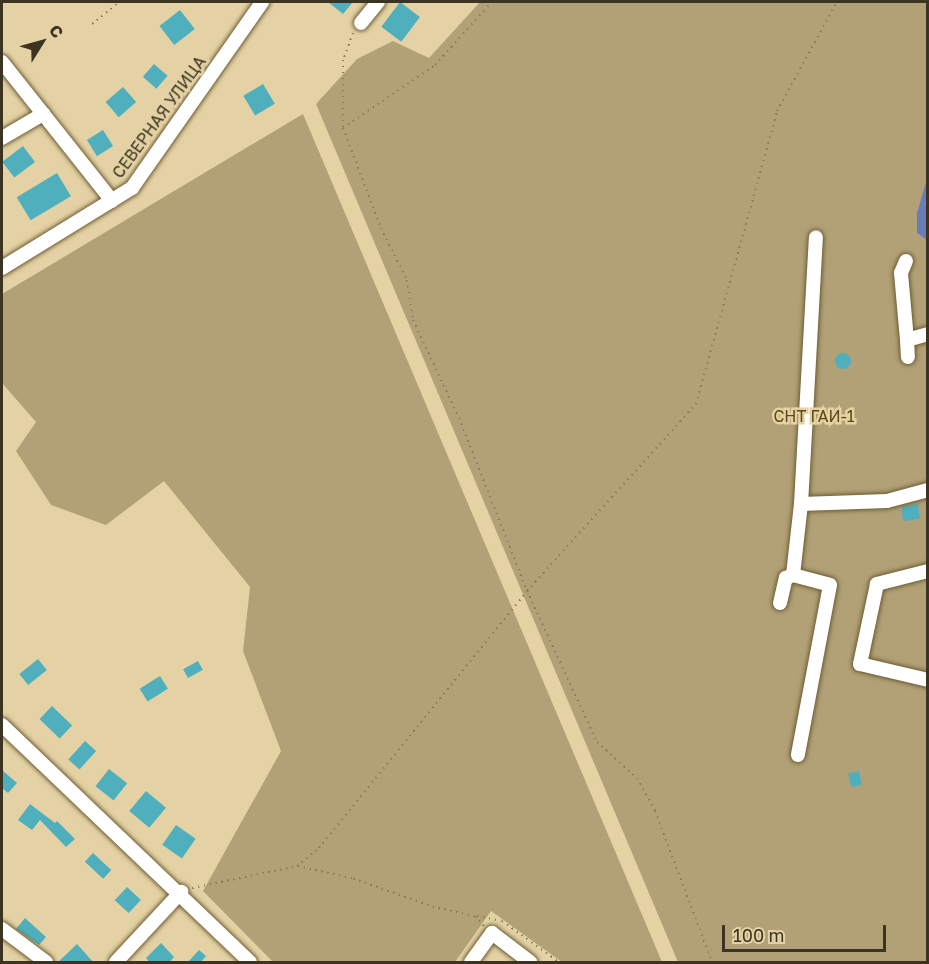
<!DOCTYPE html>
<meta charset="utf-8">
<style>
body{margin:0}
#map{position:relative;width:929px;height:964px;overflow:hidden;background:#e4d2a4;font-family:"Golos Text",sans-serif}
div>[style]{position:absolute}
.green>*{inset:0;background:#b2a177}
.water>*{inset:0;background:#697eb7}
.building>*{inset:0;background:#50afbd;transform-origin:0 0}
.round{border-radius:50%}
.path>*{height:2px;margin-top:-1px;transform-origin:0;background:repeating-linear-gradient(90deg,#887c5d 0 1.5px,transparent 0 6px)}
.roads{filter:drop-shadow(0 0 2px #6e5d33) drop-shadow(0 0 2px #6e5d33)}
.minor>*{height:14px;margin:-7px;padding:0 7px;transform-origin:7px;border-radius:7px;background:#fff}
span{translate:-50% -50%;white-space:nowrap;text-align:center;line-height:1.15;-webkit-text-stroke:5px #e4d2a4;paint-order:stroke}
.street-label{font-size:16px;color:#3c3422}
.park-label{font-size:16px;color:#5c4915}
.frame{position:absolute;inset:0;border:3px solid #3c3422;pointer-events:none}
.north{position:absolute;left:12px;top:12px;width:60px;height:60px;-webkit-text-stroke:4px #e4d2a4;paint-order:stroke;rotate:53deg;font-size:16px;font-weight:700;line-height:24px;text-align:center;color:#3c3422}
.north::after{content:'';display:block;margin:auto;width:21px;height:27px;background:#3c3422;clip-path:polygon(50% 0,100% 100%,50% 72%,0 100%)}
.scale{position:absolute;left:722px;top:925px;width:164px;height:27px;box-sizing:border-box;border:3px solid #3c3422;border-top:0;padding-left:8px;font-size:18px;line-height:21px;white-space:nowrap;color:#3c3422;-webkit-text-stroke:4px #e4d2a4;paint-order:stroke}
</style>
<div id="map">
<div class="green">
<div style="clip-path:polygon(480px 2px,927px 2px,927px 962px,678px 962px,316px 104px,357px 59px,393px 41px,429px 58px)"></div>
<div style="clip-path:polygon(303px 114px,662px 962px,562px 962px,491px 911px,455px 962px,273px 962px,203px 891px,281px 751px,243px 651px,250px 587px,164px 481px,106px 525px,51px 505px,16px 451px,36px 422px,2px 383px,2px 294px)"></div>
</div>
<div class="water">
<div style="clip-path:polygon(927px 179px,927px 240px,917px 233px,917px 213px)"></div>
</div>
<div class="building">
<div style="clip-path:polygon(328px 2px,353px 2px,343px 14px)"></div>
<div style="left:400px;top:2px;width:25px;height:31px;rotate:37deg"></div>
<div style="left:180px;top:10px;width:24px;height:26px;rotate:52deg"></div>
<div style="left:154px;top:64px;width:18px;height:17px;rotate:41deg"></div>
<div style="left:263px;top:84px;width:23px;height:23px;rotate:59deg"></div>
<div style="left:123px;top:87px;width:20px;height:23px;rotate:49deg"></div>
<div style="left:103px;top:130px;width:19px;height:19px;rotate:58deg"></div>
<div style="left:23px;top:146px;width:20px;height:26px;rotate:53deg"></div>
<div style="left:57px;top:173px;width:27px;height:47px;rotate:59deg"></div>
<div class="round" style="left:835px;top:353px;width:16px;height:16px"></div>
<div style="left:918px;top:504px;width:15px;height:17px;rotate:82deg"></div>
<div style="left:38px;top:659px;width:14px;height:24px;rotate:51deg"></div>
<div style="left:198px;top:661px;width:10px;height:17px;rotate:61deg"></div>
<div style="left:160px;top:676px;width:15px;height:24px;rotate:58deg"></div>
<div style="left:52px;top:706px;width:28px;height:18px;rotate:44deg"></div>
<div style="left:85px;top:741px;width:15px;height:25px;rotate:42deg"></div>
<div style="left:109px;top:769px;width:23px;height:22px;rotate:38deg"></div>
<div style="clip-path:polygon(2px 770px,17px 783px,8px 793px,2px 788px)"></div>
<div style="left:859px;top:771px;width:14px;height:11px;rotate:78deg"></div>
<div style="left:146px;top:791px;width:26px;height:26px;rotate:40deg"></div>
<div style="clip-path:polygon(30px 804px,55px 823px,57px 821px,75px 839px,66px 847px,40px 820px,32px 830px,18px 820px)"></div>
<div style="left:176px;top:825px;width:24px;height:24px;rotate:35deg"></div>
<div style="left:93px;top:853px;width:25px;height:12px;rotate:43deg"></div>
<div style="left:127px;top:887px;width:19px;height:18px;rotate:43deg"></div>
<div style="clip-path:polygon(25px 918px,46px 937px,39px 945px,16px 929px)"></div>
<div style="clip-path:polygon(161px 943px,174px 957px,169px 963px,150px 963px,146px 958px)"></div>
<div style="clip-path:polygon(77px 944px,94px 963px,57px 963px)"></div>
<div style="clip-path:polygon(199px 950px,206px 956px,200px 963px,187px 963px)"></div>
</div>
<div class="path">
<div style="left:92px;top:24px;width:35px;rotate:-39deg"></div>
<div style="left:353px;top:33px;width:29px;rotate:110deg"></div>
<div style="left:343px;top:60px;width:68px;rotate:90deg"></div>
<div style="left:343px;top:128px;width:107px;rotate:69.2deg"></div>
<div style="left:381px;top:228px;width:58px;rotate:63.4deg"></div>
<div style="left:407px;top:280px;width:40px;rotate:81.5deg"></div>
<div style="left:413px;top:320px;width:108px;rotate:64.9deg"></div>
<div style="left:459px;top:418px;width:186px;rotate:68.5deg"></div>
<div style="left:527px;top:591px;width:166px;rotate:65.1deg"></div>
<div style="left:597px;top:742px;width:54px;rotate:42deg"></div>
<div style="left:637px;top:778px;width:38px;rotate:61deg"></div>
<div style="left:655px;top:811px;width:161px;rotate:69.3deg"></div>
<div style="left:343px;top:128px;width:112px;rotate:-34.4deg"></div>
<div style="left:435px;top:65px;width:85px;rotate:-47.9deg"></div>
<div style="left:192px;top:888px;width:107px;rotate:-11.8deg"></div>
<div style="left:477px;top:916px;width:25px;rotate:11deg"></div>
<div style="left:502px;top:921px;width:70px;rotate:35.7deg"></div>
<div style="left:484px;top:926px;width:13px;rotate:-132deg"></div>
<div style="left:475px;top:916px;width:42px;rotate:-167.6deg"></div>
<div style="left:434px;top:907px;width:87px;rotate:-160.5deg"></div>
<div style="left:352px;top:878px;width:56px;rotate:-167.7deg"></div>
<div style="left:297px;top:866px;width:28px;rotate:-39deg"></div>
<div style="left:319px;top:848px;width:331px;rotate:-51deg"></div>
<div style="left:527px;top:591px;width:252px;rotate:-47.9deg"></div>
<div style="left:696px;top:404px;width:304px;rotate:-74.5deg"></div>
<div style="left:777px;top:111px;width:124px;rotate:-61.2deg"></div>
</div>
<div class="roads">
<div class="minor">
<div style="left:361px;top:23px;width:27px;rotate:-51deg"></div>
<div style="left:2px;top:62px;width:177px;rotate:51.6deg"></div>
<div style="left:2px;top:138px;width:48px;rotate:-30.3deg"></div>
<div style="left:906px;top:261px;width:13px;rotate:113deg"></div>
<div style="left:901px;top:273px;width:67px;rotate:84.9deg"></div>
<div style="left:907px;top:340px;width:22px;rotate:-16deg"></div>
<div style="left:2px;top:268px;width:153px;rotate:-31.6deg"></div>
<div style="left:132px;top:188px;width:227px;rotate:-55deg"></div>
<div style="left:907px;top:340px;width:17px;rotate:87deg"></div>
<div style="left:801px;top:504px;width:86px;rotate:-2deg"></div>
<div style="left:887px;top:501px;width:42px;rotate:-15deg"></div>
<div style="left:928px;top:571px;width:53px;rotate:165.7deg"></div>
<div style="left:877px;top:584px;width:82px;rotate:102deg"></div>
<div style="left:860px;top:664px;width:70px;rotate:13.2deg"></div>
<div style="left:793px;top:575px;width:38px;rotate:15deg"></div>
<div style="left:830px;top:585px;width:173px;rotate:100.7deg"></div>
<div style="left:780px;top:603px;width:26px;rotate:-77deg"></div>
<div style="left:786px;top:578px;width:8px;rotate:-23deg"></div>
<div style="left:793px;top:575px;width:71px;rotate:-83.6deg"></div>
<div style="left:801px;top:504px;width:267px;rotate:-86.8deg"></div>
<div style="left:2px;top:725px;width:343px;rotate:43.7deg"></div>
<div style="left:2px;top:929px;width:55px;rotate:36.9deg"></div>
<div style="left:116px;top:962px;width:96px;rotate:-47.1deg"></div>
<div style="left:471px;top:962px;width:36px;rotate:-54deg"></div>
<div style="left:492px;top:933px;width:48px;rotate:37.3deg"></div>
</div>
</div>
<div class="street-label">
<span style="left:159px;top:117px;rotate:-54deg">СЕВЕРНАЯ УЛИЦА</span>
</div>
<div class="park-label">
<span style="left:814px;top:416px">СНТ ГАИ-1</span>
</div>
<div class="frame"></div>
<div class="north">С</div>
<div class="scale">100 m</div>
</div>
